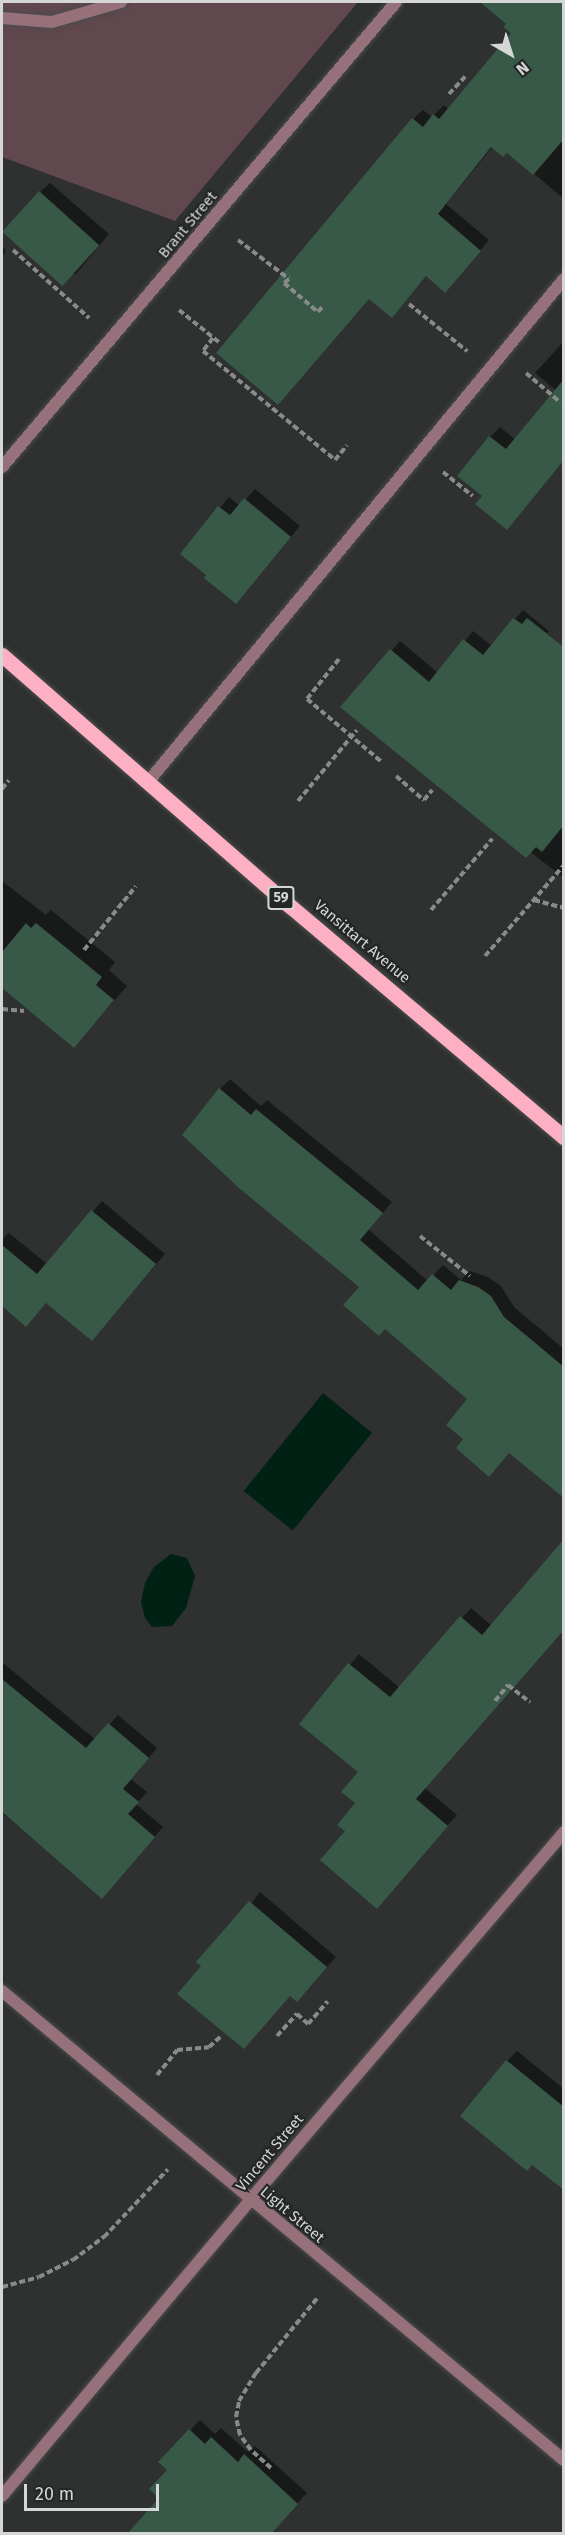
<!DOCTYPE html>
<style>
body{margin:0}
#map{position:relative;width:565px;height:2535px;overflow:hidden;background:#2e312f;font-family:"Fira Sans",sans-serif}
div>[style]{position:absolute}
.green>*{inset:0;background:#61474e}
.water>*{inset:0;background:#002113;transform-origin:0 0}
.shadow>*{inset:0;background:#0007}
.building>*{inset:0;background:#385948;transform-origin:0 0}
.path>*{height:4px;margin-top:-2px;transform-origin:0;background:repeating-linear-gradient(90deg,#888b89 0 6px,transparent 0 9px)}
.roads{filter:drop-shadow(0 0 2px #494c4a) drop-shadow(0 0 2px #494c4a)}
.service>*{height:12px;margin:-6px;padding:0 6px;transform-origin:6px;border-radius:6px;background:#96707a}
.minor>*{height:12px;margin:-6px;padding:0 6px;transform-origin:6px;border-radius:6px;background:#96707a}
.tertiary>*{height:12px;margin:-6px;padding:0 6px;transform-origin:6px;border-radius:6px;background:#96707a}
.primary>*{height:15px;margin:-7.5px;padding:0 7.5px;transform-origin:7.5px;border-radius:7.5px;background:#fdb0c4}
span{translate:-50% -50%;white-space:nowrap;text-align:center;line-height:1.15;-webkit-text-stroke:4.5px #242725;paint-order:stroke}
.shield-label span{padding:2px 4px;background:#242725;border:2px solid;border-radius:4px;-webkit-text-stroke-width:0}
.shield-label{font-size:14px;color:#d5d7d6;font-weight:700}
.street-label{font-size:15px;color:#d5d7d6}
.frame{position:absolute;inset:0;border:3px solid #d5d7d6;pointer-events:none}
.north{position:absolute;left:481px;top:24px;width:60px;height:60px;-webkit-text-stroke:4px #242725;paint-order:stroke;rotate:141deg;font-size:16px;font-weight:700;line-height:24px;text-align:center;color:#d5d7d6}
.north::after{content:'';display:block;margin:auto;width:21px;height:27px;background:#d5d7d6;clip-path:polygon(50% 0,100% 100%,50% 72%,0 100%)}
.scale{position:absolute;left:24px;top:2484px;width:135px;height:27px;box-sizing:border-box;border:3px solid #d5d7d6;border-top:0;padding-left:8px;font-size:18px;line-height:21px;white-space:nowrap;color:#d5d7d6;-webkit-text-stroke:4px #242725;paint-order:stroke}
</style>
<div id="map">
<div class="green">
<div style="clip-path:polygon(2px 2px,358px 2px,175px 221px,2px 157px)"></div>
</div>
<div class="water">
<div style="left:323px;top:1393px;width:63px;height:126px;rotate:39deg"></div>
<div style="clip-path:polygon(171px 1554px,187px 1558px,195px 1576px,186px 1608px,172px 1626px,152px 1627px,145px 1618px,141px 1602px,145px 1583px,154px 1567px)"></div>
</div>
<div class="shadow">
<div style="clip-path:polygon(509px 2px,564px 2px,564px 199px,507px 151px,493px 146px,446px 204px,489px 240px,455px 281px,427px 275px,401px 306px,369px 297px,218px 353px,413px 119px,423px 110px,432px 117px,444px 105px,449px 110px,514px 33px,498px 15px)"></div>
<div style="clip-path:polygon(50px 183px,109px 234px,75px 275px,40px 192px)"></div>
<div style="clip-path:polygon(2px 247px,6px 251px,2px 257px)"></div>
<div style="clip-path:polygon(564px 341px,564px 397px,535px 373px)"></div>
<div style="clip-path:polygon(500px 427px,516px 440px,562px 462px,507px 528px,484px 495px,490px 437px)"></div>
<div style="clip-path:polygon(255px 489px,300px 526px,236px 602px,182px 553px,229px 497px,240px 506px)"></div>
<div style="clip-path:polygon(523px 610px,549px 631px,547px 633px,564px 647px,564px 878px,342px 707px,400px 641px,438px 673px,473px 631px,492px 646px)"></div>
<div style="clip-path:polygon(2px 881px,46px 915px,51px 910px,115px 962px,109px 970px,127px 986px,74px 1046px,2px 986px)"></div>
<div style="clip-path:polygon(230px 1079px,261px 1106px,267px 1100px,392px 1202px,369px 1230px,428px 1281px,443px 1265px,461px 1280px,470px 1271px,488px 1277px,501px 1286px,514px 1307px,564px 1349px,564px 1388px,465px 1439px,469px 1399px,361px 1287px,220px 1089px)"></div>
<div style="clip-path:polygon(102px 1201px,165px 1254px,92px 1339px,47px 1302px,26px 1325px,2px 1304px,2px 1240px,9px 1233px,47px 1264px)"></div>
<div style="clip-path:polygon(471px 1608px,492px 1626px,564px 1630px,425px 1788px,457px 1815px,377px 1907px,347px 1831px,357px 1803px,360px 1772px,301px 1724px,359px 1654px,400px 1688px)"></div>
<div style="clip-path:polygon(2px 1662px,96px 1740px,118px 1715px,157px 1748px,131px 1779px,147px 1792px,136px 1804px,163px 1827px,102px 1897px,2px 1813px)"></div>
<div style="clip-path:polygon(260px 1892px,336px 1957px,297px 2000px,290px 1995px,203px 1966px)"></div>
<div style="clip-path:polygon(517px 2051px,564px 2089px,564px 2188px,507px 2061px)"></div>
<div style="clip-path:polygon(200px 2420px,215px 2434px,221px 2428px,248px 2452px,255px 2446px,307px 2493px,269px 2534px,161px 2498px,169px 2470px,160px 2462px)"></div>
</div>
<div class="building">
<div style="clip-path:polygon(480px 2px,564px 2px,564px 139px,533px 175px,507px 153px,503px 157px,491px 147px,438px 214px,481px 251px,445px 293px,426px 276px,392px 318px,369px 299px,278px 405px,216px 353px,412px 118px,423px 127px,433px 114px,439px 119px,511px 33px,503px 27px,506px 24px)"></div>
<div style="left:39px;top:191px;width:81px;height:55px;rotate:42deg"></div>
<div style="clip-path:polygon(564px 379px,564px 460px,507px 530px,475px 504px,482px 496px,457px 476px,489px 436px,506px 449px)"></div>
<div style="clip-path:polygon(244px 498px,291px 537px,236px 604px,204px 578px,206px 575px,180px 554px,218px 506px,230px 515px)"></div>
<div style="clip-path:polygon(513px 618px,522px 624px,527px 618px,564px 647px,564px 825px,542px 852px,536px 847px,526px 858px,340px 707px,390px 649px,429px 682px,463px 639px,483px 655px)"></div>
<div style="clip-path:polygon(26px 923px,31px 928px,36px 923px,102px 977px,96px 985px,114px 1000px,74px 1048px,2px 988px,2px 952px)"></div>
<div style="clip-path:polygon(219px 1088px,251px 1115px,256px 1109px,383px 1213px,360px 1240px,418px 1290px,432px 1274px,451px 1290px,459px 1280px,478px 1287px,491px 1296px,504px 1317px,564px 1367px,564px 1498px,509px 1453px,489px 1477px,456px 1448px,463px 1439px,446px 1425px,467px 1399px,385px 1329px,379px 1336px,343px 1305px,359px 1287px,239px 1188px,182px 1135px)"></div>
<div style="clip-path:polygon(91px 1210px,156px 1264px,92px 1341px,46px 1303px,26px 1327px,2px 1306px,2px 1245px,37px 1274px)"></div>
<div style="clip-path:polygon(564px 1539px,564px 1630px,416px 1799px,448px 1826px,377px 1909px,320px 1860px,345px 1831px,337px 1825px,355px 1803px,341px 1792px,358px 1772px,299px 1724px,348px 1663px,390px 1697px,460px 1616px,482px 1635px)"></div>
<div style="clip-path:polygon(2px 1679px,86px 1748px,108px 1723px,149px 1758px,123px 1789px,139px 1802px,128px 1814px,155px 1837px,102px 1899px,2px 1812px)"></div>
<div style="clip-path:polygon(249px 1901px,327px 1967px,297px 2002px,290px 1996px,244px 2049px,177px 1994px,201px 1966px,196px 1962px)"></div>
<div style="clip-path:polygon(506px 2060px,564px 2107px,564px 2190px,532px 2165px,527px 2171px,460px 2116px)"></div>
<div style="clip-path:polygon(189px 2429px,205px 2444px,211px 2437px,238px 2462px,244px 2454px,298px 2504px,271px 2534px,127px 2534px,159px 2498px,149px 2489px,167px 2470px,158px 2462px)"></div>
</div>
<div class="path">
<div style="left:449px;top:94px;width:25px;rotate:-47deg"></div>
<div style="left:238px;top:240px;width:64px;rotate:37.4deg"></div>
<div style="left:289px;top:279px;width:6px;rotate:141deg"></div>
<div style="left:284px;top:283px;width:45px;rotate:40.5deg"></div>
<div style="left:318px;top:312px;width:8px;rotate:-50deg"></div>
<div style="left:13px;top:250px;width:102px;rotate:41.8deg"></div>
<div style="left:409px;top:304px;width:75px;rotate:39deg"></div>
<div style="left:179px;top:310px;width:53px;rotate:38.8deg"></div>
<div style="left:213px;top:338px;width:16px;rotate:128deg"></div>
<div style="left:203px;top:351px;width:171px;rotate:39.5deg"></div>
<div style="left:335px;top:460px;width:19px;rotate:-51deg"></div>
<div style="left:526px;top:373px;width:45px;rotate:40.5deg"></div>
<div style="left:443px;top:472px;width:38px;rotate:39deg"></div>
<div style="left:339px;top:659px;width:51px;rotate:128.7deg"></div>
<div style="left:307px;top:699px;width:99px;rotate:40.1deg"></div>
<div style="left:396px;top:776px;width:37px;rotate:41deg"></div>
<div style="left:424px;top:800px;width:13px;rotate:-51deg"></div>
<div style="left:2px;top:789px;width:11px;rotate:-52deg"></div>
<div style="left:298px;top:801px;width:92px;rotate:-50.3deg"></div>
<div style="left:534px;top:900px;width:31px;rotate:15deg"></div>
<div style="left:431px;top:910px;width:94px;rotate:-49.3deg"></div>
<div style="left:84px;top:950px;width:82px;rotate:-50.9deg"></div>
<div style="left:485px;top:956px;width:121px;rotate:-49deg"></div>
<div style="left:2px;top:1009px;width:22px;rotate:5deg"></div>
<div style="left:420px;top:1236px;width:64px;rotate:38.7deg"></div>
<div style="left:495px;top:1701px;width:21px;rotate:-51deg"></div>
<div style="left:508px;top:1685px;width:28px;rotate:38deg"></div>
<div style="left:277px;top:2036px;width:30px;rotate:-48deg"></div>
<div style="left:297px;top:2014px;width:15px;rotate:42deg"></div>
<div style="left:308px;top:2024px;width:30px;rotate:-49deg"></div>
<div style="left:157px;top:2075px;width:32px;rotate:-51deg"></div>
<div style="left:177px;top:2050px;width:32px;rotate:-5deg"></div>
<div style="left:209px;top:2047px;width:15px;rotate:-42deg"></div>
<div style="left:2px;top:2287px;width:38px;rotate:-15deg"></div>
<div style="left:39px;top:2277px;width:38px;rotate:-27deg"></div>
<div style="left:73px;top:2260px;width:39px;rotate:-37deg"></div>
<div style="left:104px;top:2237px;width:93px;rotate:-46.7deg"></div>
<div style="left:271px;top:2468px;width:27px;rotate:-138deg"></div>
<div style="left:251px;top:2450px;width:19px;rotate:-126deg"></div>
<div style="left:240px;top:2435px;width:18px;rotate:-103deg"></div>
<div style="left:236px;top:2417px;width:16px;rotate:-79deg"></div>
<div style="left:239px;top:2401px;width:33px;rotate:-59deg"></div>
<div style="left:256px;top:2373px;width:99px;rotate:-50.7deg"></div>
</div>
<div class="roads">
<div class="service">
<div style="left:2px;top:18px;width:50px;rotate:4.6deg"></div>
<div style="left:52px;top:22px;width:72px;rotate:-16.2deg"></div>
<div style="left:148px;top:782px;width:653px;rotate:-50.41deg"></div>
</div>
<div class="minor">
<div style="left:2px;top:1991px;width:732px;rotate:39.85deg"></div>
<div style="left:2px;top:2496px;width:386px;rotate:-50deg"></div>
<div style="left:250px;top:2200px;width:484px;rotate:-49.5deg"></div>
</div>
<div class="tertiary">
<div style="left:2px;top:467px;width:609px;rotate:-49.72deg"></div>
</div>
<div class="primary">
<div style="left:2px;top:655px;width:381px;rotate:41.1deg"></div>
<div style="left:289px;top:905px;width:360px;rotate:40.2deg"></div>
</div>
</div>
<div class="shield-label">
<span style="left:281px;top:898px">59</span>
</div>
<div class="street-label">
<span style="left:188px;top:225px;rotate:-50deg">Brant Street</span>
<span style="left:362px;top:942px;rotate:40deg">Vansittart Avenue</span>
<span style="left:270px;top:2153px;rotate:-50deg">Vincent Street</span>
<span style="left:292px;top:2215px;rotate:40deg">Light Street</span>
</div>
<div class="frame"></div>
<div class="north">N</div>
<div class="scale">20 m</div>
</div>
